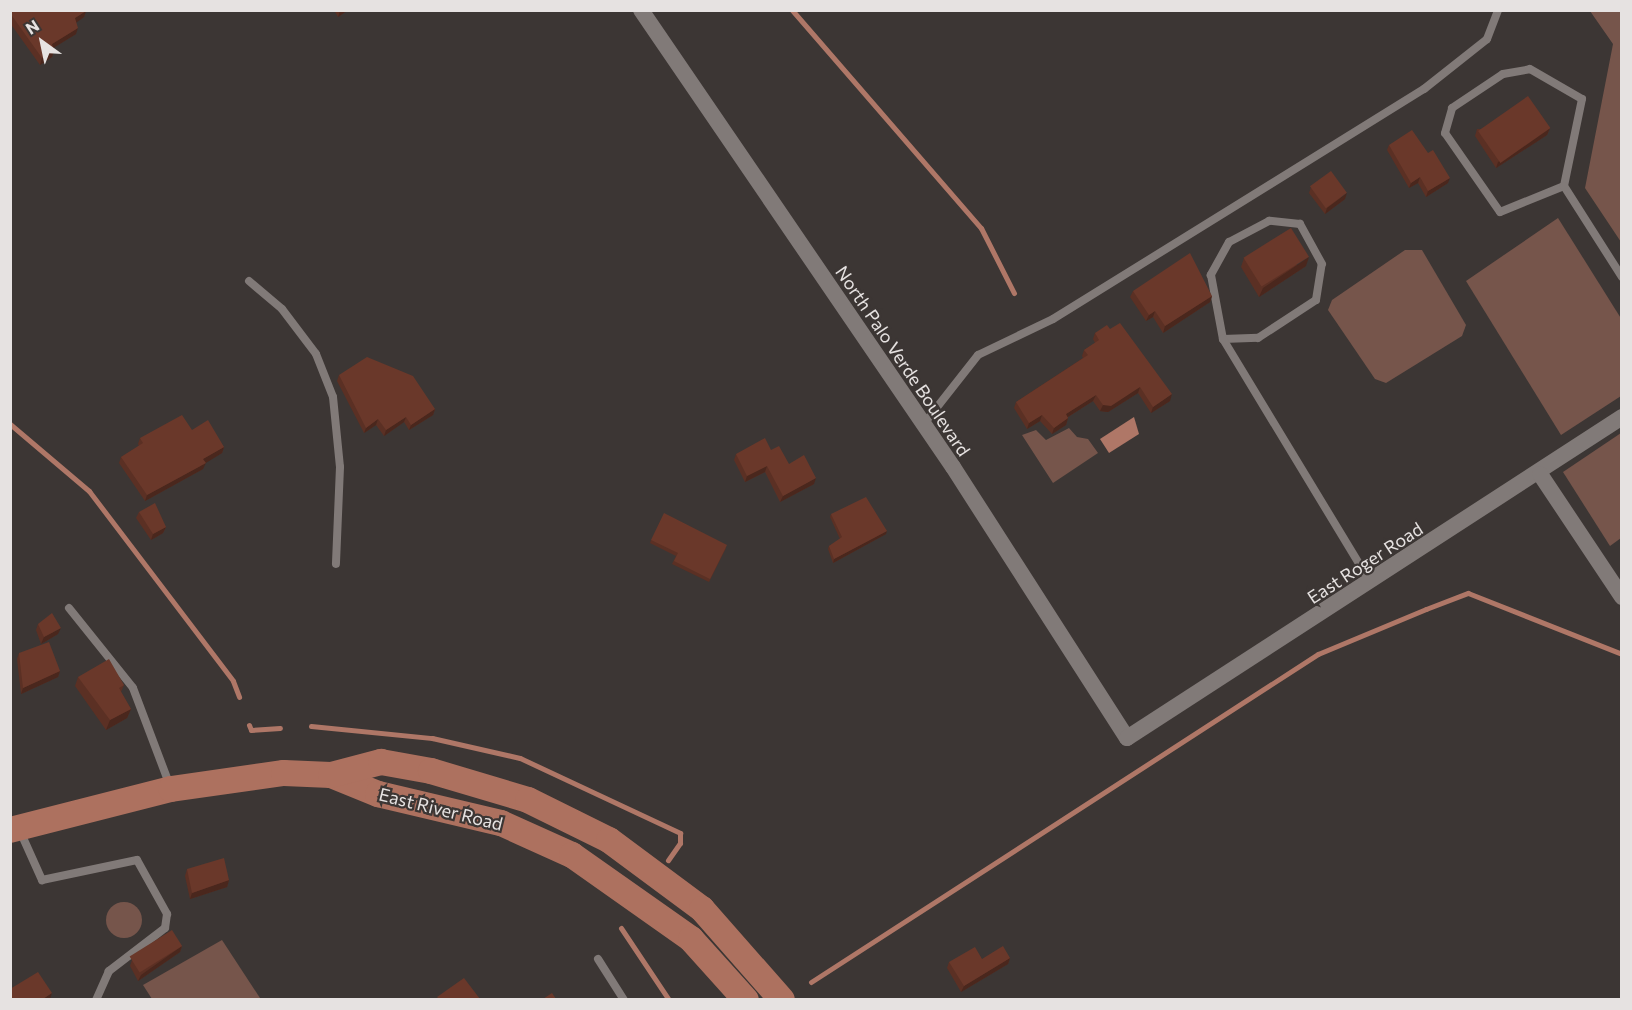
<!DOCTYPE html>
<style>
body{margin:0}
#map{position:relative;width:1632px;height:1010px;overflow:hidden;background:#3c3634;font-family:Commissioner,sans-serif}
div>[style]{position:absolute}
.green>*{inset:0;background:#76554b}
.round{border-radius:50%}
.water>*{inset:0;background:#af7767}
.stream>*{height:5px;margin:-2.5px;padding:0 2.5px;transform-origin:2.5px;border-radius:2.5px;background:#af7767}
.lane>*{height:8px;margin:-4px;padding:0 4px;transform-origin:4px;border-radius:4px;background:#817a78}
.street>*{height:16px;margin:-8px;padding:0 8px;transform-origin:8px;border-radius:8px;background:#817a78}
.primary>*{height:26px;margin:-13px;padding:0 13px;transform-origin:13px;border-radius:13px;background:#ad715f}
.wall>*{inset:0;background:#5b3024}
.shaded-wall>*{inset:0;background:#4a271d}
.building>*{inset:0;background:#6a382a;transform-origin:0 0}
span{translate:-50% -50%;white-space:nowrap;text-align:center;line-height:1.15;-webkit-text-stroke:4.5px #3c3634;paint-order:stroke}
.street-label{font-size:18px;color:#e6e2e1}
.frame{position:absolute;inset:0;border:12px solid #e6e2e1;pointer-events:none}
.north{position:absolute;left:12px;top:12px;width:60px;height:60px;-webkit-text-stroke:4px #3c3634;paint-order:stroke;rotate:327deg;font-size:16px;font-weight:700;line-height:24px;text-align:center;color:#e6e2e1}
.north::after{content:'';display:block;margin:auto;width:21px;height:27px;background:#e6e2e1;clip-path:polygon(50% 0,100% 100%,50% 72%,0 100%)}
</style>
<div id="map">
<div class="green">
<div style="clip-path:polygon(1590px 11px,1621px 11px,1621px 242px,1585px 188px,1613px 44px)"></div>
<div style="clip-path:polygon(1558px 218px,1622px 320px,1621px 396px,1561px 435px,1466px 281px)"></div>
<div style="clip-path:polygon(1405px 250px,1422px 250px,1466px 325px,1462px 336px,1386px 383px,1375px 379px,1328px 310px,1332px 300px)"></div>
<div style="clip-path:polygon(1069px 428px,1077px 437px,1088px 439px,1098px 453px,1053px 483px,1022px 435px,1036px 430px,1046px 440px)"></div>
<div style="clip-path:polygon(1621px 433px,1621px 538px,1610px 546px,1563px 472px)"></div>
<div class="round" style="left:106px;top:902px;width:36px;height:36px"></div>
<div style="clip-path:polygon(222px 940px,260px 998px,152px 999px,143px 985px)"></div>
</div>
<div class="water">
<div style="clip-path:polygon(1134px 417px,1139px 434px,1109px 453px,1100px 439px)"></div>
</div>
<div class="stream">
<div style="left:792px;top:10px;width:289px;rotate:49.1deg"></div>
<div style="left:981px;top:228px;width:73px;rotate:63.1deg"></div>
<div style="left:10px;top:424px;width:104px;rotate:40.3deg"></div>
<div style="left:89px;top:491px;width:238px;rotate:52.8deg"></div>
<div style="left:233px;top:681px;width:17px;rotate:69deg"></div>
<div style="left:249px;top:725px;width:5px;rotate:68deg"></div>
<div style="left:251px;top:730px;width:29px;rotate:-4deg"></div>
<div style="left:311px;top:726px;width:122px;rotate:5.7deg"></div>
<div style="left:432px;top:738px;width:90px;rotate:12.8deg"></div>
<div style="left:520px;top:758px;width:177px;rotate:25.1deg"></div>
<div style="left:680px;top:833px;width:10px;rotate:90deg"></div>
<div style="left:680px;top:843px;width:21px;rotate:125deg"></div>
<div style="left:621px;top:928px;width:87px;rotate:56.3deg"></div>
<div style="left:811px;top:982px;width:604px;rotate:-32.9deg"></div>
<div style="left:1318px;top:654px;width:117px;rotate:-22.6deg"></div>
<div style="left:1426px;top:609px;width:45px;rotate:-20.9deg"></div>
<div style="left:1468px;top:593px;width:166px;rotate:21.6deg"></div>
</div>
<div class="lane">
<div style="left:1564px;top:186px;width:69px;rotate:157.9deg"></div>
<div style="left:1500px;top:212px;width:96px;rotate:-124.8deg"></div>
<div style="left:1445px;top:133px;width:26px;rotate:-74deg"></div>
<div style="left:1452px;top:108px;width:61px;rotate:-33.7deg"></div>
<div style="left:1503px;top:74px;width:27px;rotate:-10deg"></div>
<div style="left:1530px;top:69px;width:60px;rotate:30deg"></div>
<div style="left:1582px;top:99px;width:89px;rotate:101.7deg"></div>
<div style="left:1564px;top:186px;width:108px;rotate:57.5deg"></div>
<div style="left:249px;top:281px;width:43px;rotate:40.3deg"></div>
<div style="left:282px;top:309px;width:56px;rotate:52.9deg"></div>
<div style="left:316px;top:354px;width:46px;rotate:68.4deg"></div>
<div style="left:333px;top:397px;width:70px;rotate:84.3deg"></div>
<div style="left:340px;top:467px;width:97px;rotate:92.4deg"></div>
<div style="left:1223px;top:339px;width:35px;rotate:-2deg"></div>
<div style="left:1258px;top:338px;width:69px;rotate:-33.2deg"></div>
<div style="left:1316px;top:300px;width:36px;rotate:-81deg"></div>
<div style="left:1322px;top:264px;width:46px;rotate:-118.8deg"></div>
<div style="left:1300px;top:224px;width:31px;rotate:-174deg"></div>
<div style="left:1269px;top:221px;width:45px;rotate:152.3deg"></div>
<div style="left:1229px;top:242px;width:38px;rotate:119deg"></div>
<div style="left:1211px;top:275px;width:65px;rotate:79.4deg"></div>
<div style="left:1223px;top:339px;width:284px;rotate:58.8deg"></div>
<div style="left:923px;top:425px;width:89px;rotate:-51.8deg"></div>
<div style="left:978px;top:355px;width:83px;rotate:-25.6deg"></div>
<div style="left:1053px;top:319px;width:437px;rotate:-31.8deg"></div>
<div style="left:1424px;top:89px;width:80px;rotate:-38.4deg"></div>
<div style="left:1487px;top:39px;width:31px;rotate:-69deg"></div>
<div style="left:69px;top:608px;width:102px;rotate:51.3deg"></div>
<div style="left:133px;top:688px;width:105px;rotate:69.3deg"></div>
<div style="left:20px;top:831px;width:54px;rotate:65.8deg"></div>
<div style="left:42px;top:880px;width:97px;rotate:-11.9deg"></div>
<div style="left:137px;top:860px;width:62px;rotate:60.9deg"></div>
<div style="left:167px;top:914px;width:14px;rotate:98deg"></div>
<div style="left:165px;top:928px;width:71px;rotate:142.5deg"></div>
<div style="left:109px;top:971px;width:32px;rotate:114deg"></div>
<div style="left:598px;top:959px;width:49px;rotate:57.6deg"></div>
</div>
<div class="street">
<div style="left:641px;top:10px;width:553px;rotate:55.68deg"></div>
<div style="left:953px;top:467px;width:322px;rotate:57.3deg"></div>
<div style="left:1127px;top:738px;width:590px;rotate:-32.96deg"></div>
<div style="left:1540px;top:474px;width:148px;rotate:56.3deg"></div>
</div>
<div class="primary">
<div style="left:331px;top:775px;width:51px;rotate:22deg"></div>
<div style="left:378px;top:794px;width:126px;rotate:13.3deg"></div>
<div style="left:501px;top:823px;width:78px;rotate:24.3deg"></div>
<div style="left:572px;top:855px;width:146px;rotate:35.2deg"></div>
<div style="left:691px;top:939px;width:82px;rotate:48deg"></div>
<div style="left:10px;top:830px;width:166px;rotate:-14.3deg"></div>
<div style="left:171px;top:789px;width:114px;rotate:-8.1deg"></div>
<div style="left:284px;top:773px;width:47px;rotate:2.4deg"></div>
<div style="left:331px;top:775px;width:52px;rotate:-14.6deg"></div>
<div style="left:381px;top:762px;width:51px;rotate:10.2deg"></div>
<div style="left:431px;top:771px;width:101px;rotate:16.6deg"></div>
<div style="left:528px;top:800px;width:90px;rotate:26.3deg"></div>
<div style="left:609px;top:840px;width:116px;rotate:36.6deg"></div>
<div style="left:702px;top:909px;width:121px;rotate:48.7deg"></div>
</div>
<div class="wall">
<div style="clip-path:polygon(10px 10px,86px 11px,84px 17px,76px 22px,76px 34px,53px 48px,52px 57px,40px 65px,10px 23px)"></div>
<div style="clip-path:polygon(334px 10px,348px 10px,338px 17px)"></div>
<div style="clip-path:polygon(1550px 128px,1547px 135px,1496px 168px,1475px 136px,1477px 129px)"></div>
<div style="clip-path:polygon(1389px 145px,1428px 153px,1448px 183px,1426px 197px,1418px 183px,1409px 188px,1387px 150px)"></div>
<div style="clip-path:polygon(1311px 187px,1345px 199px,1325px 214px,1309px 193px)"></div>
<div style="clip-path:polygon(1244px 258px,1306px 266px,1259px 297px,1241px 267px)"></div>
<div style="clip-path:polygon(1133px 291px,1212px 296px,1210px 302px,1163px 333px,1153px 317px,1146px 321px,1130px 297px)"></div>
<div style="clip-path:polygon(1110px 329px,1170px 401px,1151px 413px,1138px 393px,1108px 412px,1100px 411px,1093px 401px,1068px 417px,1068px 418px,1066px 425px,1052px 434px,1040px 421px,1027px 429px,1014px 408px,1016px 402px,1083px 358px,1082px 356px,1084px 350px,1095px 343px,1093px 339px,1095px 333px)"></div>
<div style="clip-path:polygon(339px 375px,435px 409px,433px 415px,409px 430px,404px 422px,384px 436px,376px 425px,364px 433px,337px 381px)"></div>
<div style="clip-path:polygon(192px 430px,224px 447px,222px 453px,205px 463px,203px 469px,145px 501px,119px 463px,121px 457px,139px 446px,138px 444px,140px 438px)"></div>
<div style="clip-path:polygon(771px 450px,789px 464px,814px 484px,780px 502px,765px 472px,745px 482px,734px 460px,736px 454px)"></div>
<div style="clip-path:polygon(139px 512px,166px 527px,163px 533px,151px 540px,136px 518px)"></div>
<div style="clip-path:polygon(831px 514px,886px 534px,833px 563px,828px 549px,829px 546px,840px 539px,830px 517px)"></div>
<div style="clip-path:polygon(651px 540px,726px 548px,709px 582px,672px 564px,676px 556px,650px 543px)"></div>
<div style="clip-path:polygon(38px 624px,58px 634px,41px 644px,36px 630px)"></div>
<div style="clip-path:polygon(19px 653px,60px 671px,58px 677px,21px 694px,17px 659px)"></div>
<div style="clip-path:polygon(78px 677px,124px 685px,121px 692px,131px 709px,127px 718px,106px 730px,75px 686px)"></div>
<div style="clip-path:polygon(187px 869px,229px 880px,227px 887px,190px 899px,185px 876px)"></div>
<div style="clip-path:polygon(182px 946px,180px 952px,138px 981px,130px 966px,132px 960px)"></div>
<div style="clip-path:polygon(1010px 958px,1008px 964px,961px 992px,947px 968px,949px 962px,982px 959px)"></div>
</div>
<div class="shaded-wall">
<div style="clip-path:polygon(341px 10px,348px 10px,338px 17px,340px 11px)"></div>
<div style="clip-path:polygon(86px 11px,84px 17px,73px 25px,75px 18px)"></div>
<div style="clip-path:polygon(78px 28px,76px 34px,50px 50px,52px 44px)"></div>
<div style="clip-path:polygon(54px 51px,52px 57px,40px 65px,42px 58px)"></div>
<div style="clip-path:polygon(1550px 128px,1547px 135px,1496px 168px,1498px 162px)"></div>
<div style="clip-path:polygon(1420px 177px,1418px 183px,1409px 188px,1411px 183px)"></div>
<div style="clip-path:polygon(1450px 178px,1448px 183px,1426px 197px,1428px 191px)"></div>
<div style="clip-path:polygon(1347px 193px,1345px 199px,1325px 214px,1327px 208px)"></div>
<div style="clip-path:polygon(1309px 257px,1306px 266px,1259px 297px,1263px 288px)"></div>
<div style="clip-path:polygon(1212px 296px,1210px 302px,1163px 333px,1165px 326px)"></div>
<div style="clip-path:polygon(1155px 311px,1153px 317px,1146px 321px,1149px 315px)"></div>
<div style="clip-path:polygon(1140px 387px,1138px 393px,1108px 412px,1100px 411px,1103px 405px)"></div>
<div style="clip-path:polygon(1172px 394px,1170px 401px,1151px 413px,1153px 407px)"></div>
<div style="clip-path:polygon(1096px 395px,1093px 401px,1063px 420px,1066px 414px)"></div>
<div style="clip-path:polygon(435px 409px,433px 415px,409px 430px,411px 425px)"></div>
<div style="clip-path:polygon(1042px 415px,1040px 421px,1027px 429px,1029px 423px)"></div>
<div style="clip-path:polygon(406px 417px,404px 422px,384px 436px,386px 430px)"></div>
<div style="clip-path:polygon(1068px 418px,1066px 425px,1052px 434px,1054px 428px)"></div>
<div style="clip-path:polygon(378px 419px,376px 425px,364px 433px,366px 428px)"></div>
<div style="clip-path:polygon(224px 447px,222px 453px,201px 466px,203px 459px)"></div>
<div style="clip-path:polygon(206px 463px,203px 469px,145px 501px,147px 495px)"></div>
<div style="clip-path:polygon(767px 466px,765px 472px,745px 482px,747px 476px)"></div>
<div style="clip-path:polygon(816px 478px,814px 484px,780px 502px,783px 496px)"></div>
<div style="clip-path:polygon(166px 527px,163px 533px,151px 540px,153px 534px)"></div>
<div style="clip-path:polygon(887px 531px,886px 534px,833px 563px,834px 559px)"></div>
<div style="clip-path:polygon(61px 628px,58px 634px,41px 644px,44px 637px)"></div>
<div style="clip-path:polygon(60px 671px,58px 677px,21px 694px,23px 688px)"></div>
<div style="clip-path:polygon(131px 709px,127px 718px,106px 730px,110px 720px)"></div>
<div style="clip-path:polygon(229px 880px,227px 887px,190px 899px,192px 893px)"></div>
<div style="clip-path:polygon(182px 946px,180px 952px,138px 981px,141px 975px)"></div>
<div style="clip-path:polygon(1010px 958px,1008px 964px,961px 992px,964px 986px)"></div>
<div style="clip-path:polygon(52px 993px,50px 999px,43px 999px)"></div>
</div>
<div class="building">
<div style="clip-path:polygon(10px 10px,85px 10px,86px 11px,75px 18px,78px 28px,52px 44px,54px 51px,42px 58px,10px 13px)"></div>
<div style="left:1528px;top:96px;width:39px;height:61px;rotate:55deg"></div>
<div style="clip-path:polygon(1412px 130px,1428px 153px,1433px 150px,1450px 178px,1428px 191px,1420px 177px,1411px 183px,1389px 145px)"></div>
<div style="left:1331px;top:171px;width:27px;height:26px;rotate:54deg"></div>
<div style="left:1291px;top:228px;width:34px;height:56px;rotate:58deg"></div>
<div style="clip-path:polygon(1190px 253px,1212px 296px,1165px 326px,1155px 311px,1149px 315px,1133px 291px)"></div>
<div style="clip-path:polygon(1120px 323px,1172px 394px,1153px 407px,1140px 387px,1111px 406px,1103px 405px,1096px 395px,1066px 414px,1068px 418px,1054px 428px,1042px 415px,1029px 423px,1016px 402px,1088px 355px,1084px 350px,1099px 340px,1095px 333px,1107px 325px,1110px 329px)"></div>
<div style="clip-path:polygon(367px 357px,413px 376px,435px 409px,411px 425px,406px 417px,386px 430px,378px 419px,366px 428px,339px 375px)"></div>
<div style="clip-path:polygon(182px 415px,192px 430px,208px 420px,224px 447px,203px 459px,206px 463px,147px 495px,121px 457px,143px 443px,140px 438px)"></div>
<div style="clip-path:polygon(765px 438px,771px 450px,779px 446px,789px 464px,804px 455px,816px 478px,783px 496px,767px 466px,747px 476px,736px 454px)"></div>
<div style="clip-path:polygon(866px 497px,887px 531px,834px 559px,829px 546px,842px 537px,831px 514px)"></div>
<div style="clip-path:polygon(155px 503px,166px 527px,153px 534px,139px 512px)"></div>
<div style="clip-path:polygon(664px 513px,727px 545px,710px 579px,674px 561px,678px 553px,651px 540px)"></div>
<div style="clip-path:polygon(52px 613px,61px 628px,44px 637px,38px 624px)"></div>
<div style="clip-path:polygon(49px 642px,60px 671px,23px 688px,19px 653px)"></div>
<div style="clip-path:polygon(109px 659px,124px 685px,119px 688px,131px 709px,110px 720px,78px 677px)"></div>
<div style="clip-path:polygon(224px 858px,229px 880px,192px 893px,187px 869px)"></div>
<div style="left:172px;top:930px;width:19px;height:50px;rotate:58deg"></div>
<div style="clip-path:polygon(1003px 946px,1010px 958px,964px 986px,949px 962px,975px 947px,982px 959px)"></div>
<div style="clip-path:polygon(38px 972px,52px 993px,43px 999px,10px 999px,10px 989px)"></div>
<div style="clip-path:polygon(464px 978px,480px 999px,439px 999px,437px 997px)"></div>
<div style="clip-path:polygon(552px 993px,556px 999px,543px 999px)"></div>
</div>
<div class="street-label">
<span style="left:903px;top:361px;rotate:56deg">North Palo Verde Boulevard</span>
<span style="left:1365px;top:563px;rotate:-33deg">East Roger Road</span>
<span style="left:441px;top:809px;rotate:14deg">East River Road</span>
</div>
<div class="frame"></div>
<div class="north">N</div>
</div>
